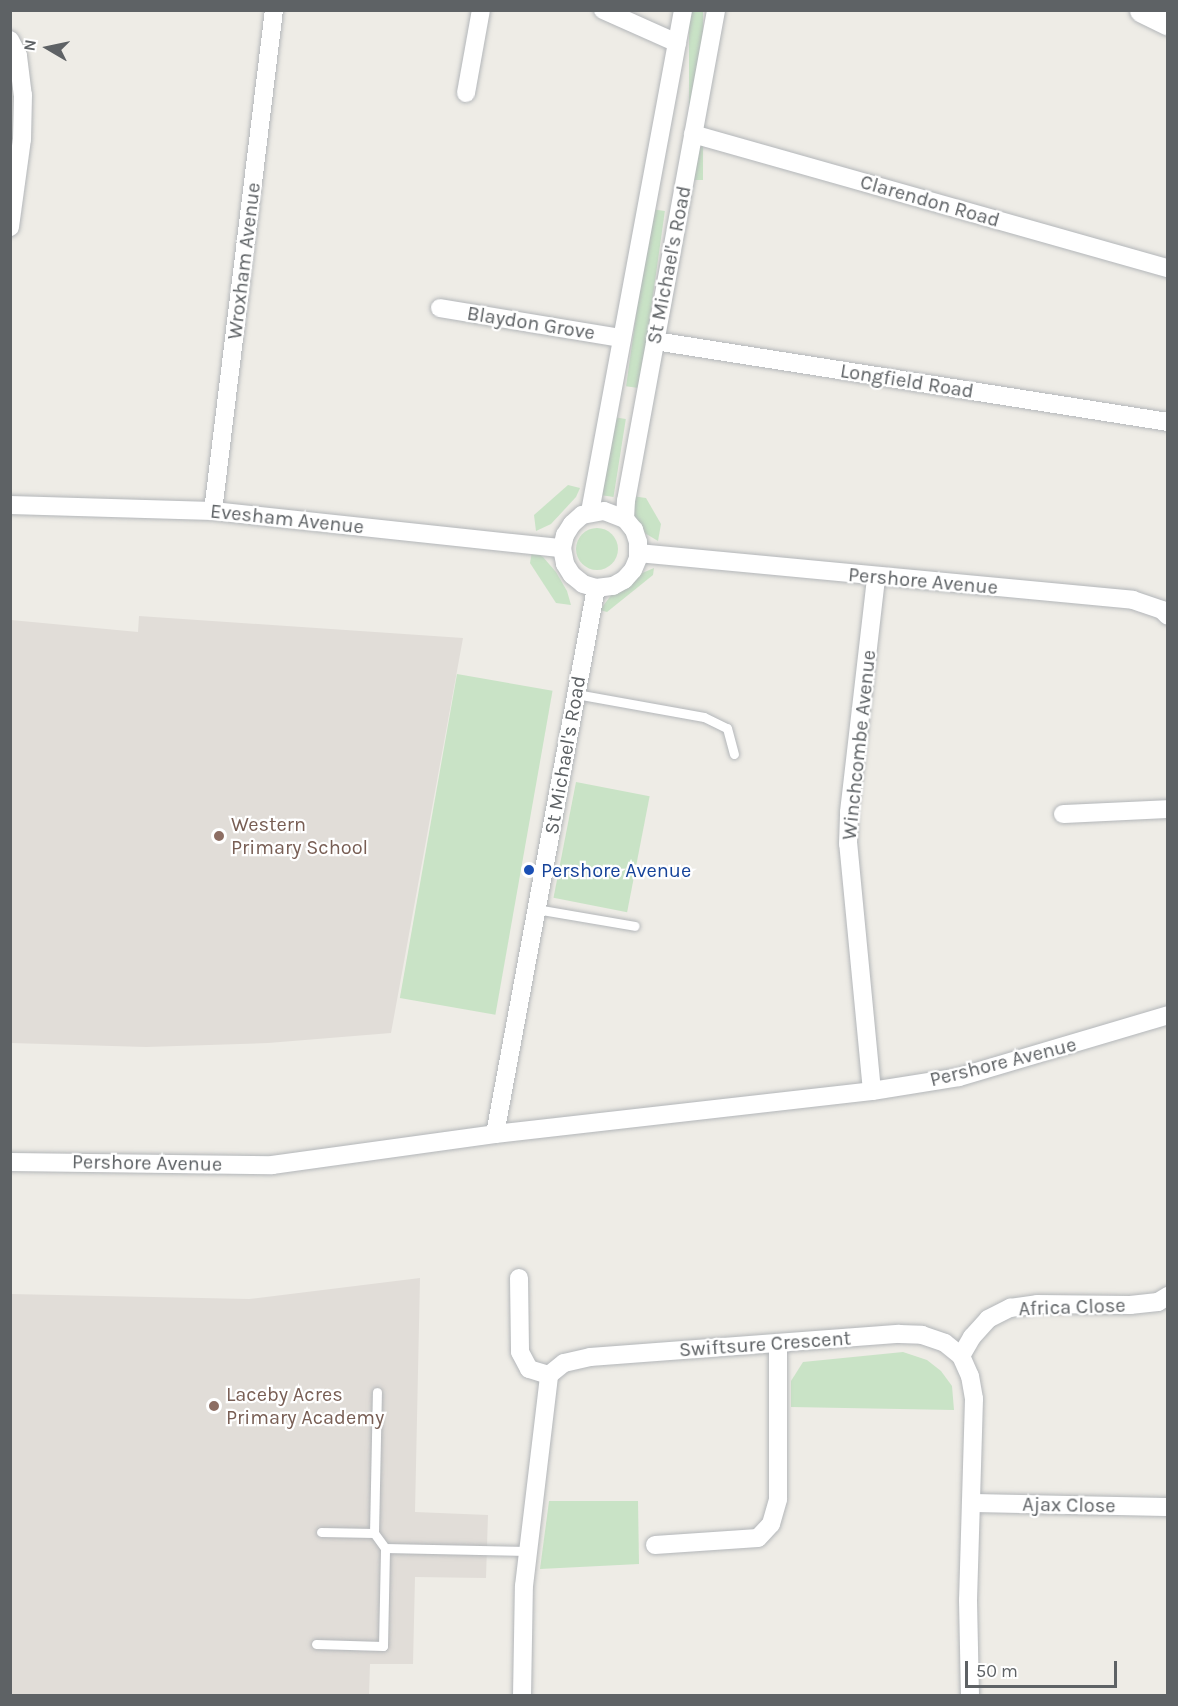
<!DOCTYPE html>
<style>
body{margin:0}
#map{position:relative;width:1178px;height:1706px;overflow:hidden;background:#eeece6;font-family:Karla,sans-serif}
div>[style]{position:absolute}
.education>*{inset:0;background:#e1ddd8}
.green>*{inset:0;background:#c9e3c6;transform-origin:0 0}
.round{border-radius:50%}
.roads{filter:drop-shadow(0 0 2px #b3b6b9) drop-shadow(0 0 2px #b3b6b9)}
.lane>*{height:9px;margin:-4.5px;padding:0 4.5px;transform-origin:4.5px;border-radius:4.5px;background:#fff}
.street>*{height:18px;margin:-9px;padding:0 9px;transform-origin:9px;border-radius:9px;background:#fff}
.secondary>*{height:26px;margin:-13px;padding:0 13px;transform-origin:13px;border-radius:13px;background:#fff}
.dots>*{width:16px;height:16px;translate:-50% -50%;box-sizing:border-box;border:3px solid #fff;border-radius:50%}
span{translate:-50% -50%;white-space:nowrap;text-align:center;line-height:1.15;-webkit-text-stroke:4.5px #fff;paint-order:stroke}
.street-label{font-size:20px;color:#5e6265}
.education-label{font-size:20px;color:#785e54}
.left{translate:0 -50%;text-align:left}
.transit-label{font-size:20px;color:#164399}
.frame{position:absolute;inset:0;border:12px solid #5e6265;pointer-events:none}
.north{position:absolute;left:18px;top:18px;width:60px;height:60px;-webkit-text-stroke:4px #fff;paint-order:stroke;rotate:279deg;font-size:16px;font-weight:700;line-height:24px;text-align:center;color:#5e6265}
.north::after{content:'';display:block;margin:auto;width:21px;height:27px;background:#5e6265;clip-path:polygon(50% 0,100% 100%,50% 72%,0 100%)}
.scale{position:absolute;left:965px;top:1661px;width:152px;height:27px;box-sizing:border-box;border:3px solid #5e6265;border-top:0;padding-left:8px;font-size:18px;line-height:21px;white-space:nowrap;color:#5e6265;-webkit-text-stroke:4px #fff;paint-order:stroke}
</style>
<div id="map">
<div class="education">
<div style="clip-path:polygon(139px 616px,463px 638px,391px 1033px,268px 1043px,146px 1047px,11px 1043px,11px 620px,138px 632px)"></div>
<div style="clip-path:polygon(420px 1278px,415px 1512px,488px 1515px,486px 1578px,415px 1577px,413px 1664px,370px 1664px,369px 1695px,11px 1695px,10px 1294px,249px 1299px)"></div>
</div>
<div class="green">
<div style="left:689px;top:11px;width:14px;height:169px"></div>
<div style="left:651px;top:209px;width:14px;height:179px;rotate:8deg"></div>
<div style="left:613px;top:417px;width:13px;height:79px;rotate:9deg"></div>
<div style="clip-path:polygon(568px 485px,580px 488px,576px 497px,551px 524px,536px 531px,534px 515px)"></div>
<div style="clip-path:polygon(632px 496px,646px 498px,661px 524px,658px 541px,643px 532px,637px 523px,633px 514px)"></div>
<div class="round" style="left:576px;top:528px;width:42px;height:42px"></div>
<div style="clip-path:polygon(532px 551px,543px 557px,556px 572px,567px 591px,571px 605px,556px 603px,530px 563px)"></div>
<div style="clip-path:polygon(654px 568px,653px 575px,607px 612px,600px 610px,612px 594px,633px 577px)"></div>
<div style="left:457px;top:674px;width:97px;height:329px;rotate:10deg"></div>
<div style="left:576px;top:782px;width:75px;height:118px;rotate:11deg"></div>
<div style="clip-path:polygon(903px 1352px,927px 1360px,941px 1371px,952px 1386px,954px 1410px,791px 1407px,791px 1381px,803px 1362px)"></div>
<div style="clip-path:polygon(549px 1501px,638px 1501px,639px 1564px,540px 1569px)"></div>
</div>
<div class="roads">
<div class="lane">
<div style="left:576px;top:694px;width:130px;rotate:10.2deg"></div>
<div style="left:704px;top:717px;width:25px;rotate:26deg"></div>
<div style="left:727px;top:728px;width:27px;rotate:75deg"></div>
<div style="left:536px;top:909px;width:100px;rotate:9.7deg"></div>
<div style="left:374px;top:1533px;width:141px;rotate:-88.8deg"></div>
<div style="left:385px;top:1548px;width:142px;rotate:1.2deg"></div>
<div style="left:316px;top:1644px;width:67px;rotate:1.7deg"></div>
<div style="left:383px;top:1646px;width:98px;rotate:-88.8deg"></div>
<div style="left:385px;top:1548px;width:19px;rotate:-126deg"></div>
<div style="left:374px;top:1533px;width:53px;rotate:-178.9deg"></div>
</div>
<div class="street">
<div style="left:603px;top:10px;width:81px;rotate:24deg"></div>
<div style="left:10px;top:40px;width:18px;rotate:63deg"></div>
<div style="left:18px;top:56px;width:39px;rotate:83deg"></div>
<div style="left:23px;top:95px;width:44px;rotate:91.3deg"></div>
<div style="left:22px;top:139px;width:89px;rotate:97.8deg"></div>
<div style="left:466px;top:93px;width:84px;rotate:-79.8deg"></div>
<div style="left:693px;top:134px;width:494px;rotate:15.8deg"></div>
<div style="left:440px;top:308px;width:184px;rotate:9.4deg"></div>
<div style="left:655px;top:341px;width:519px;rotate:8.97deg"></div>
<div style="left:10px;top:505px;width:203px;rotate:1.7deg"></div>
<div style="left:213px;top:511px;width:351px;rotate:6.1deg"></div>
<div style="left:213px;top:511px;width:505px;rotate:-83.06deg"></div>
<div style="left:590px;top:512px;width:511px;rotate:-79.5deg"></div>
<div style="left:625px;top:519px;width:22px;rotate:-159deg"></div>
<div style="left:604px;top:511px;width:22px;rotate:170deg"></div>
<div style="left:582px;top:515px;width:13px;rotate:138deg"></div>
<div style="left:572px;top:524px;width:13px;rotate:122deg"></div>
<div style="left:565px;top:535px;width:13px;rotate:103deg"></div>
<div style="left:562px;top:548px;width:16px;rotate:79deg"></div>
<div style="left:565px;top:564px;width:13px;rotate:58deg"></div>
<div style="left:572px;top:575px;width:14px;rotate:39deg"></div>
<div style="left:583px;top:584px;width:14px;rotate:17deg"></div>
<div style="left:596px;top:588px;width:17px;rotate:-7deg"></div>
<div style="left:613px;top:586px;width:13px;rotate:-29deg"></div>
<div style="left:624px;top:580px;width:13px;rotate:-48deg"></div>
<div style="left:633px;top:570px;width:13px;rotate:-67deg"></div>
<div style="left:638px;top:558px;width:16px;rotate:-90deg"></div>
<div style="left:638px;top:542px;width:13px;rotate:-108deg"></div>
<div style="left:634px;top:530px;width:14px;rotate:-129deg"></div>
<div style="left:625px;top:519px;width:18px;rotate:-87deg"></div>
<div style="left:626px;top:501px;width:499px;rotate:-79.6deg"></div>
<div style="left:638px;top:553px;width:497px;rotate:5.4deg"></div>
<div style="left:1133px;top:600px;width:31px;rotate:19deg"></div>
<div style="left:1162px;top:610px;width:8px;rotate:45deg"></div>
<div style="left:1063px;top:814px;width:105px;rotate:-2.7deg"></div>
<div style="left:872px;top:1091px;width:248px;rotate:-95.5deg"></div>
<div style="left:848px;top:844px;width:32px;rotate:-88deg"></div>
<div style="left:849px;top:812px;width:237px;rotate:-83.4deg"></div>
<div style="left:495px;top:1134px;width:555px;rotate:-79.52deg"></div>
<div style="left:10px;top:1162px;width:262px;rotate:0.7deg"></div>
<div style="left:272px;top:1165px;width:225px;rotate:-7.9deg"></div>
<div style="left:495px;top:1134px;width:379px;rotate:-6.5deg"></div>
<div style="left:872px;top:1091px;width:88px;rotate:-9.1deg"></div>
<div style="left:959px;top:1077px;width:218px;rotate:-16.5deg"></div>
<div style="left:519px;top:1278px;width:74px;rotate:89.2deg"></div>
<div style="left:520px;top:1352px;width:19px;rotate:62deg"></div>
<div style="left:529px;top:1369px;width:21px;rotate:17deg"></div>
<div style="left:961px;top:1356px;width:22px;rotate:-60deg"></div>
<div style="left:972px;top:1337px;width:24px;rotate:-48deg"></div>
<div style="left:988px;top:1319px;width:25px;rotate:-27deg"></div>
<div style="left:1010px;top:1308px;width:27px;rotate:-8deg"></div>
<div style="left:1037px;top:1304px;width:93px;rotate:0.6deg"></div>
<div style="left:1130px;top:1305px;width:28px;rotate:-6deg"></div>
<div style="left:1158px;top:1302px;width:12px;rotate:-31deg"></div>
<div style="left:971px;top:1503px;width:197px;rotate:1.2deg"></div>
<div style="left:655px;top:1545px;width:103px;rotate:-3.9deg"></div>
<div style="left:758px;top:1538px;width:19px;rotate:-47deg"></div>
<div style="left:771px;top:1524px;width:26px;rotate:-74deg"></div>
<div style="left:778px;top:1499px;width:155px;rotate:-90deg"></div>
<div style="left:522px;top:1696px;width:110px;rotate:-89deg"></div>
<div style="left:524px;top:1586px;width:212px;rotate:-83.2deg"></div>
<div style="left:549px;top:1375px;width:19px;rotate:-39deg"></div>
<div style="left:564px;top:1363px;width:27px;rotate:-13deg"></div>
<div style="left:590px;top:1357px;width:310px;rotate:-4.3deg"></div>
<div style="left:899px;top:1334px;width:23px;rotate:2deg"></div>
<div style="left:922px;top:1335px;width:24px;rotate:19deg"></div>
<div style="left:945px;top:1343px;width:21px;rotate:39deg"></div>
<div style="left:961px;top:1356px;width:22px;rotate:66deg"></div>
<div style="left:970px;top:1376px;width:23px;rotate:80deg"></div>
<div style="left:974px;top:1399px;width:201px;rotate:91.7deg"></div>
<div style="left:968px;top:1600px;width:96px;rotate:88.8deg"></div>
</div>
<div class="secondary">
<div style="left:1143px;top:10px;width:28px;rotate:26deg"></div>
</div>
</div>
<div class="dots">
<div style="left:219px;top:836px;background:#8d6e63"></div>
<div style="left:529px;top:870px;background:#1a4fb4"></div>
<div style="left:214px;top:1406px;background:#8d6e63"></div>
</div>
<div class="street-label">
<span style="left:930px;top:201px;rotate:16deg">Clarendon Road</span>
<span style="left:244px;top:261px;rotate:-83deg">Wroxham Avenue</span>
<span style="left:669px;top:265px;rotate:-79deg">St Michael's Road</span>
<span style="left:531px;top:323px;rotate:9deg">Blaydon Grove</span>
<span style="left:907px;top:381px;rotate:9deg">Longfield Road</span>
<span style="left:287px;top:519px;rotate:6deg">Evesham Avenue</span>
<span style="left:923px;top:581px;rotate:5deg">Pershore Avenue</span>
<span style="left:859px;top:745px;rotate:-84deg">Winchcombe Avenue</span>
<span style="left:565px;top:755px;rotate:-80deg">St Michael's Road</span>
<span style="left:1003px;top:1062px;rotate:-14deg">Pershore Avenue</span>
<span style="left:147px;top:1163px;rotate:1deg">Pershore Avenue</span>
<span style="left:1072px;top:1307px;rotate:-2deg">Africa Close</span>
<span style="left:765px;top:1344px;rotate:-4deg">Swiftsure Crescent</span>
<span style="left:1069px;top:1505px;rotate:1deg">Ajax Close</span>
</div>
<div class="education-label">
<span class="left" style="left:231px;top:836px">Western<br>Primary School</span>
<span class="left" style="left:226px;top:1406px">Laceby Acres<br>Primary Academy</span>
</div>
<div class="transit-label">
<span class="left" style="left:541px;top:870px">Pershore Avenue</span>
</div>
<div class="frame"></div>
<div class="north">N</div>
<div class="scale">50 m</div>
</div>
